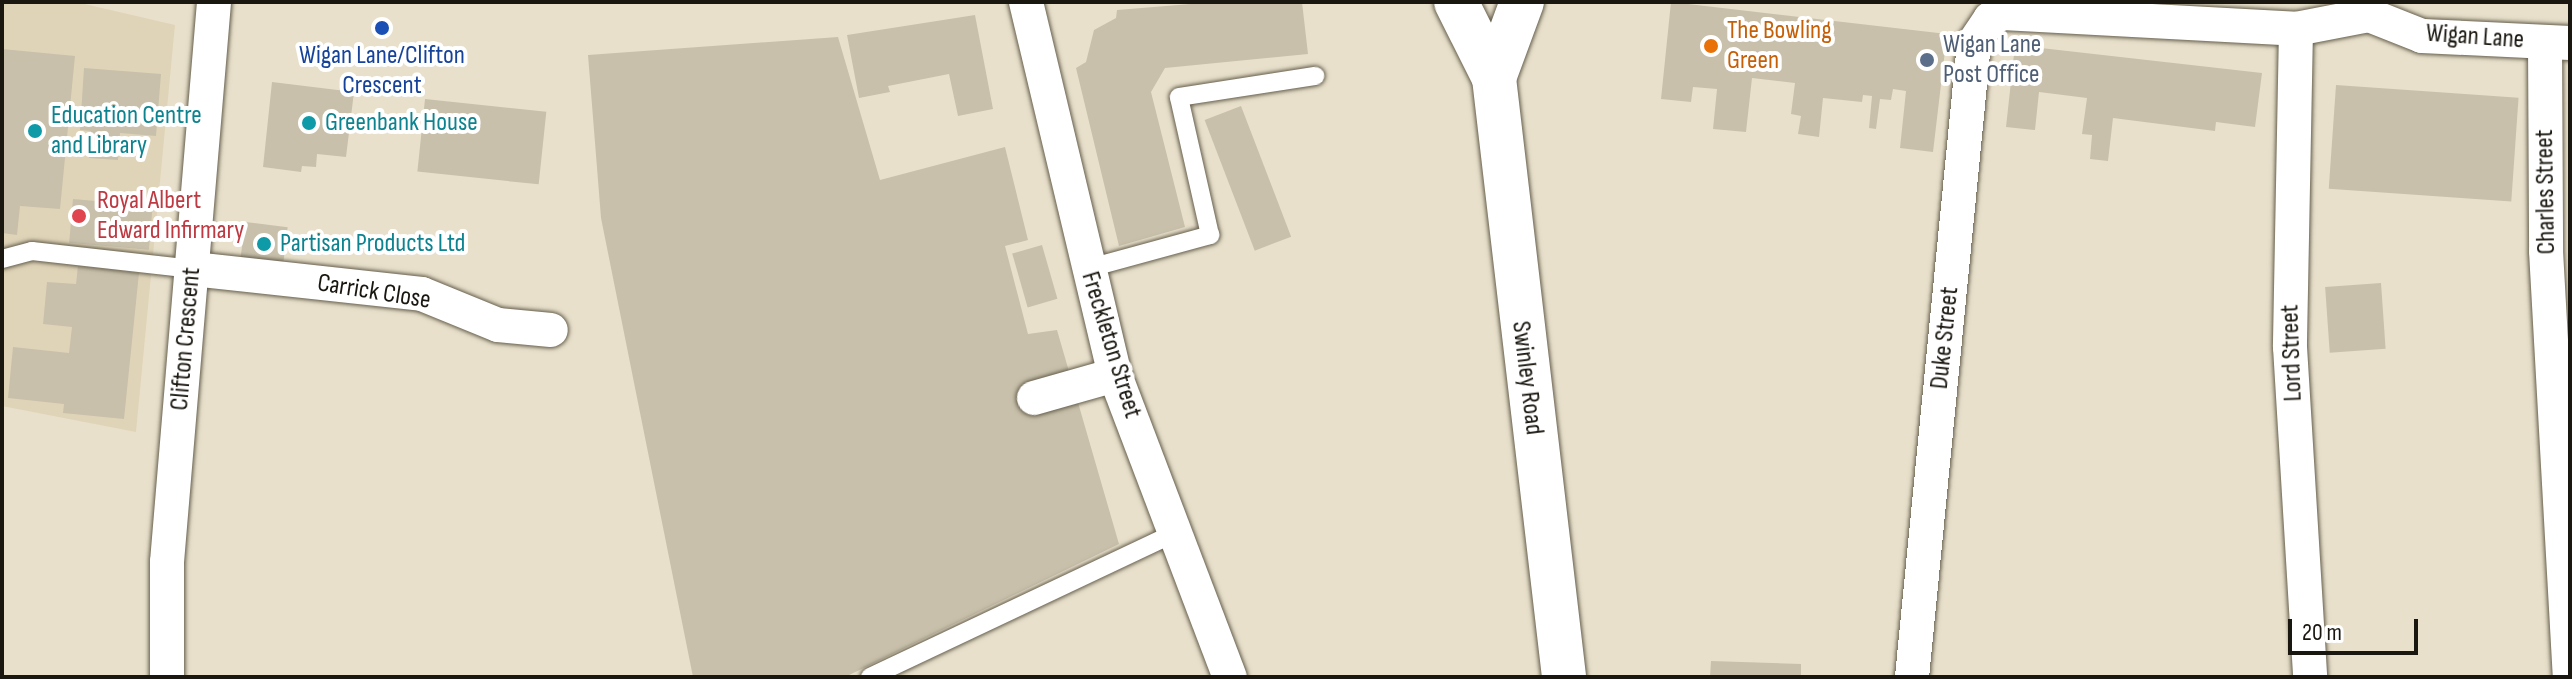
<!DOCTYPE html>
<style>
body{margin:0}
#map{position:relative;width:2572px;height:679px;overflow:hidden;background:#e8e0cb;font-family:"Sofia Sans Condensed",sans-serif}
div>[style]{position:absolute}
.built>*{inset:0;background:#dfd4b8}
.building>*{inset:0;background:#c8c0ab;transform-origin:0 0}
.roads{filter:drop-shadow(0 0 2px #655e4c) drop-shadow(0 0 2px #655e4c)}
.lane>*{height:18px;margin:-9px;padding:0 9px;transform-origin:9px;border-radius:9px;background:#fff}
.street>*{height:34px;margin:-17px;padding:0 17px;transform-origin:17px;border-radius:17px;background:#fff}
.secondary>*{height:44px;margin:-22px;padding:0 22px;transform-origin:22px;border-radius:22px;background:#fff}
.dots>*{width:22px;height:22px;translate:-50% -50%;box-sizing:border-box;border:4px solid #fff;border-radius:50%}
span{translate:-50% -50%;white-space:nowrap;text-align:center;line-height:1.15;-webkit-text-stroke:8px #fff;paint-order:stroke}
.food-label{font-size:26px;color:#c56008}
.left{translate:0 -50%;text-align:left}
.street-label{font-size:26px;color:#1a1710}
.service-label{font-size:26px;color:#4e5e75}
.transit-label{font-size:26px;color:#164399}
.culture-label{font-size:26px;color:#0d838f}
.health-label{font-size:26px;color:#be3a42}
.frame{position:absolute;inset:0;border:4px solid #1a1710;pointer-events:none}
.scale{position:absolute;left:2288px;top:619px;width:130px;height:36px;box-sizing:border-box;border:4px solid #1a1710;border-top:0;padding-left:10px;font-size:24px;line-height:28px;white-space:nowrap;color:#1a1710;-webkit-text-stroke:6px #fff;paint-order:stroke}
</style>
<div id="map">
<div class="built">
<div style="clip-path:polygon(2px 2px,76px 2px,175px 25px,136px 432px,2px 406px)"></div>
</div>
<div class="building">
<div style="clip-path:polygon(1215px 2px,1302px 2px,1308px 54px,1165px 68px,1151px 92px,1185px 227px,1119px 246px,1076px 68px,1086px 62px,1094px 30px,1116px 18px,1117px 10px)"></div>
<div style="clip-path:polygon(1671px 2px,1947px 34px,1933px 152px,1900px 148px,1906px 91px,1893px 89px,1891px 100px,1880px 99px,1876px 129px,1869px 128px,1872px 96px,1863px 95px,1862px 102px,1823px 98px,1819px 137px,1798px 134px,1801px 116px,1791px 114px,1795px 83px,1752px 78px,1746px 132px,1713px 129px,1717px 89px,1693px 87px,1691px 102px,1661px 99px)"></div>
<div style="clip-path:polygon(975px 15px,993px 109px,958px 116px,949px 74px,888px 86px,890px 92px,859px 98px,847px 35px)"></div>
<div style="clip-path:polygon(838px 37px,880px 180px,1005px 147px,1028px 240px,1005px 246px,1028px 334px,1057px 330px,1119px 544px,845px 677px,693px 677px,601px 218px,588px 55px)"></div>
<div style="clip-path:polygon(2015px 45px,2262px 73px,2255px 127px,2216px 122px,2215px 131px,2113px 118px,2108px 161px,2090px 159px,2092px 135px,2082px 134px,2087px 98px,2039px 92px,2035px 130px,2006px 127px)"></div>
<div style="clip-path:polygon(2px 49px,75px 56px,60px 209px,20px 206px,17px 235px,2px 233px)"></div>
<div style="clip-path:polygon(84px 68px,161px 74px,156px 136px,120px 133px,118px 160px,89px 158px,91px 131px,80px 130px)"></div>
<div style="clip-path:polygon(272px 82px,354px 92px,346px 157px,317px 154px,316px 167px,302px 166px,301px 172px,263px 167px)"></div>
<div style="left:2336px;top:85px;width:183px;height:104px;rotate:4deg"></div>
<div style="left:425px;top:99px;width:122px;height:73px;rotate:6deg"></div>
<div style="left:1241px;top:106px;width:140px;height:39px;rotate:69deg"></div>
<div style="left:73px;top:199px;width:80px;height:44px;rotate:5deg"></div>
<div style="left:245px;top:222px;width:43px;height:40px;rotate:7deg"></div>
<div style="left:1042px;top:245px;width:56px;height:31px;rotate:74deg"></div>
<div style="clip-path:polygon(78px 266px,139px 273px,124px 419px,63px 413px,64px 404px,8px 398px,13px 347px,69px 353px,72px 327px,43px 324px,47px 282px,76px 284px)"></div>
<div style="left:2381px;top:283px;width:66px;height:56px;rotate:86deg"></div>
<div style="clip-path:polygon(1711px 661px,1801px 664px,1801px 677px,1710px 677px)"></div>
</div>
<div class="roads">
<div class="lane">
<div style="left:2px;top:259px;width:31px;rotate:-15deg"></div>
<div style="left:32px;top:251px;width:162px;rotate:6.4deg"></div>
<div style="left:1086px;top:269px;width:129px;rotate:-15.3deg"></div>
<div style="left:1210px;top:235px;width:141px;rotate:-102.7deg"></div>
<div style="left:1179px;top:97px;width:138px;rotate:-8.8deg"></div>
<div style="left:870px;top:677px;width:340px;rotate:-25.3deg"></div>
</div>
<div class="street">
<div style="left:1026px;top:2px;width:383px;rotate:76.6deg"></div>
<div style="left:1115px;top:375px;width:323px;rotate:69.2deg"></div>
<div style="left:2296px;top:29px;width:318px;rotate:91.1deg"></div>
<div style="left:2290px;top:347px;width:331px;rotate:86.5deg"></div>
<div style="left:2545px;top:42px;width:209px;rotate:89.7deg"></div>
<div style="left:2546px;top:251px;width:427px;rotate:86.8deg"></div>
<div style="left:193px;top:269px;width:230px;rotate:6.2deg"></div>
<div style="left:422px;top:294px;width:82px;rotate:22.2deg"></div>
<div style="left:498px;top:325px;width:53px;rotate:5.4deg"></div>
<div style="left:1034px;top:398px;width:84px;rotate:-15.9deg"></div>
<div style="left:167px;top:677px;width:115px;rotate:-90deg"></div>
<div style="left:167px;top:562px;width:562px;rotate:-85.2deg"></div>
<div style="left:1912px;top:677px;width:637px;rotate:-84.41deg"></div>
<div style="left:1974px;top:43px;width:29px;rotate:-56deg"></div>
<div style="left:1990px;top:19px;width:14px;rotate:-25deg"></div>
<div style="left:2003px;top:13px;width:293px;rotate:3.1deg"></div>
<div style="left:2296px;top:29px;width:74px;rotate:-10.9deg"></div>
<div style="left:2369px;top:15px;width:57px;rotate:21.6deg"></div>
<div style="left:2422px;top:36px;width:148px;rotate:2.7deg"></div>
</div>
<div class="secondary">
<div style="left:1456px;top:2px;width:85px;rotate:63.4deg"></div>
<div style="left:1494px;top:78px;width:603px;rotate:83.33deg"></div>
<div style="left:1494px;top:78px;width:81px;rotate:-69.8deg"></div>
</div>
</div>
<div class="dots">
<div style="left:382px;top:28px;background:#1a4fb4"></div>
<div style="left:1711px;top:46px;background:#e8710a"></div>
<div style="left:1927px;top:60px;background:#5c6f8a"></div>
<div style="left:309px;top:123px;background:#0f9aa8"></div>
<div style="left:35px;top:131px;background:#0f9aa8"></div>
<div style="left:79px;top:216px;background:#e0444e"></div>
<div style="left:264px;top:244px;background:#0f9aa8"></div>
</div>
<div class="food-label">
<span class="left" style="left:1727px;top:46px">The Bowling<br>Green</span>
</div>
<div class="street-label">
<span style="left:2475px;top:37px;rotate:4deg">Wigan Lane</span>
<span style="left:2546px;top:192px;rotate:-91deg">Charles Street</span>
<span style="left:374px;top:292px;rotate:9deg">Carrick Close</span>
<span style="left:1945px;top:338px;rotate:-84deg">Duke Street</span>
<span style="left:186px;top:339px;rotate:-85deg">Clifton Crescent</span>
<span style="left:1111px;top:345px;rotate:73deg">Freckleton Street</span>
<span style="left:2292px;top:353px;rotate:-92deg">Lord Street</span>
<span style="left:1527px;top:378px;rotate:83deg">Swinley Road</span>
</div>
<div class="service-label">
<span class="left" style="left:1943px;top:60px">Wigan Lane<br>Post Office</span>
</div>
<div class="transit-label">
<span style="left:382px;top:71px">Wigan Lane/Clifton<br>Crescent</span>
</div>
<div class="culture-label">
<span class="left" style="left:51px;top:131px">Education Centre<br>and Library</span>
<span class="left" style="left:325px;top:123px">Greenbank House</span>
<span class="left" style="left:280px;top:244px">Partisan Products Ltd</span>
</div>
<div class="health-label">
<span class="left" style="left:97px;top:216px">Royal Albert<br>Edward Infirmary</span>
</div>
<div class="frame"></div>
<div class="scale">20 m</div>
</div>
